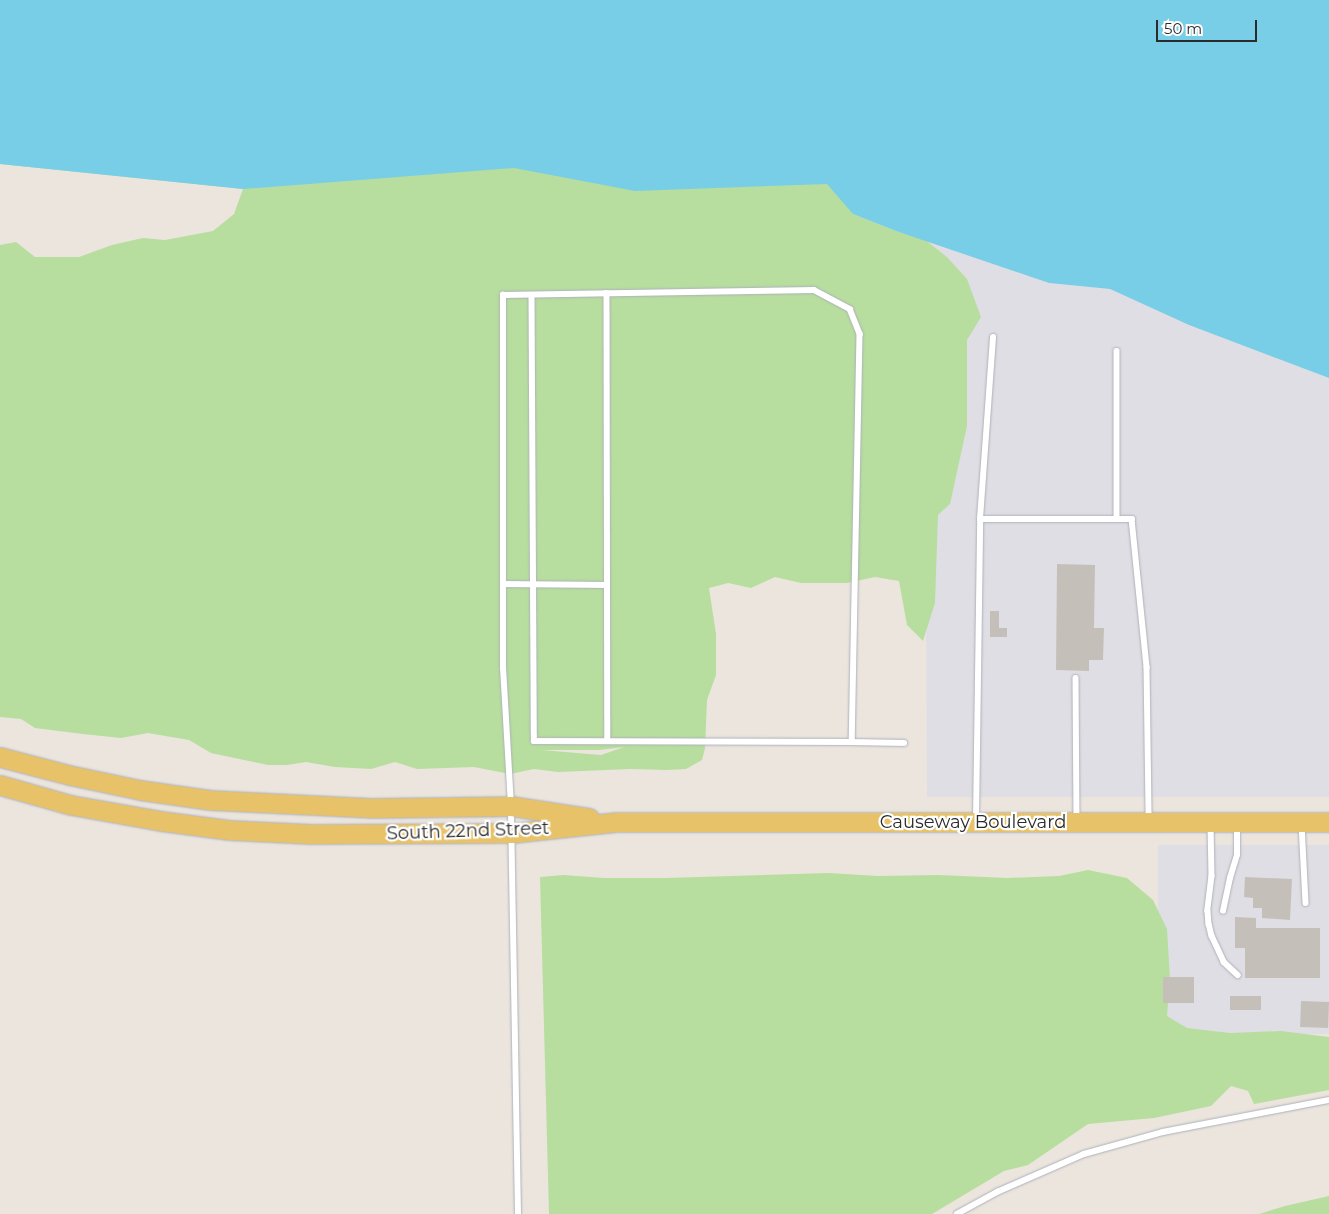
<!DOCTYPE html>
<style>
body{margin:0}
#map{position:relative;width:1329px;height:1214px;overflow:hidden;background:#ebe5de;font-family:Montserrat,sans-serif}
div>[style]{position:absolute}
.industrial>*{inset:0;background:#dfdee4;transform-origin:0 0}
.green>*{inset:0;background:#b7de9e}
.water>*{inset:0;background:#78cee6}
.building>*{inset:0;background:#c4c0b9;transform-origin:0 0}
.roads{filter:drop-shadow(0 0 1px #aeb1ba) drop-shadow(0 0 1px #aeb1ba)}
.lane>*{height:5.5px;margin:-2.75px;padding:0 2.75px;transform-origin:2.75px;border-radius:2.75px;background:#fff}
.primary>*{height:19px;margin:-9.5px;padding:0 9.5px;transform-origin:9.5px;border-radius:9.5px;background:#e7c268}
span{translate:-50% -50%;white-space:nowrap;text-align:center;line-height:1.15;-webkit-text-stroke:4.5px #fff;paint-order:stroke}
.street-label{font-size:18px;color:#2b2b2b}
.scale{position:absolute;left:1156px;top:20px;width:101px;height:22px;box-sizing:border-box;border:2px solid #2b2b2b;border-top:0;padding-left:6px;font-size:15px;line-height:18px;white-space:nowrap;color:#2b2b2b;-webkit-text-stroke:4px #fff;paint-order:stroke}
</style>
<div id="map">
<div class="industrial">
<div style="clip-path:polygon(924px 239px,1049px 283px,1110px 289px,1189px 325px,1329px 378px,1329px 797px,927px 797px)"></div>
<div style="left:1158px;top:845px;width:171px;height:189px"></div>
</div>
<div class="green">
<div style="clip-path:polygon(evenodd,0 0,832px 0,853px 214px,896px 231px,924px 239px,947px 257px,967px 279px,981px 317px,967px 340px,967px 426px,950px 504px,938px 515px,935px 603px,923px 641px,907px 625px,899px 581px,875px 577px,847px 583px,801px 583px,775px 577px,751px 588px,728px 583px,709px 588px,716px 634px,716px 675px,707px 700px,705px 748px,702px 760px,686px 769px,667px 770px,630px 769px,558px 772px,534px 769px,510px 774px,474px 767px,417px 769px,395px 762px,371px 769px,335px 767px,306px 762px,287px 765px,268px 765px,211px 753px,189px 740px,148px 733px,121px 738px,83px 734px,35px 728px,21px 719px,0 717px,0 245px,16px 242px,35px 257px,79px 257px,112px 245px,143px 238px,165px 240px,213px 231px,234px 214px,243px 189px,0 164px,0 0,624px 747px,601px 755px,541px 750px,599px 750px,624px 747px)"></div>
<div style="clip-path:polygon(1088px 870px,1127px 878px,1153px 900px,1167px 929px,1170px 979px,1167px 1016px,1187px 1028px,1230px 1033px,1281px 1031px,1329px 1037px,1329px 1090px,1254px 1104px,1248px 1091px,1231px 1086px,1211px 1106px,1154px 1118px,1088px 1124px,1028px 1165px,1004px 1171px,932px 1214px,549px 1214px,540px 877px,563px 875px,604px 878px,666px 878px,829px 873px,878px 876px,939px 875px,1007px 878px,1059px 876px)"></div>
<div style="clip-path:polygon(1329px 1196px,1329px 1214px,1259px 1214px,1285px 1206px)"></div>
</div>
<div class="water">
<div style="clip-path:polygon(0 0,1329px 0,1329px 378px,1189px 325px,1110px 289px,1049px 283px,896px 231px,853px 214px,827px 184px,635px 191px,514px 168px,243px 189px,0 164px)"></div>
</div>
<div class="building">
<div style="clip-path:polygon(1057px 564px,1095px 565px,1094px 628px,1104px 628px,1103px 660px,1089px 660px,1089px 671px,1056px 670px)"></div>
<div style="clip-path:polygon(990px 611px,999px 611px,999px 628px,1007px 628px,1007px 637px,990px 637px)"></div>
<div style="clip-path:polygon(1245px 877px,1292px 879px,1290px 920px,1262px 918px,1262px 908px,1253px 908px,1253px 898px,1244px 897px)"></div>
<div style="clip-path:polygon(1235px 917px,1256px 918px,1256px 928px,1320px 928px,1320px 978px,1245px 978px,1245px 948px,1235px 948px)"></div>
<div style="left:1163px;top:977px;width:31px;height:26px"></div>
<div style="left:1230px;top:996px;width:31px;height:14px"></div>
<div style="left:1301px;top:1001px;width:28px;height:26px;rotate:2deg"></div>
</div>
<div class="roads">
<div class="lane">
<div style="left:607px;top:293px;width:448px;rotate:89.9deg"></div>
<div style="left:532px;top:295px;width:446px;rotate:89.7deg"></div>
<div style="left:534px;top:741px;width:318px;rotate:0.2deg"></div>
<div style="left:1117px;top:351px;width:168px;rotate:90deg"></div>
<div style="left:980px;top:519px;width:182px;rotate:-85.9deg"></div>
<div style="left:504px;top:584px;width:103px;rotate:0.6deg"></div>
<div style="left:1076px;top:678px;width:142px;rotate:89.6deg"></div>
<div style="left:976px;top:820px;width:301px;rotate:-89.2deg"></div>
<div style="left:980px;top:519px;width:152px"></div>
<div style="left:1132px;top:519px;width:149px;rotate:84.2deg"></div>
<div style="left:1147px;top:667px;width:152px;rotate:89.2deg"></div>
<div style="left:1211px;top:824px;width:52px;rotate:88.9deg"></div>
<div style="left:1212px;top:876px;width:35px;rotate:97deg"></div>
<div style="left:1208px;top:911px;width:13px;rotate:86deg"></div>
<div style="left:1209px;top:924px;width:12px;rotate:76deg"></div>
<div style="left:1212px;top:936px;width:29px;rotate:65deg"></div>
<div style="left:1224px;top:962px;width:19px;rotate:43deg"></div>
<div style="left:1302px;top:824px;width:79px;rotate:87.1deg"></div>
<div style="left:1223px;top:911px;width:34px;rotate:-78deg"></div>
<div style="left:1230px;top:878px;width:24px;rotate:-73deg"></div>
<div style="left:1237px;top:855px;width:31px;rotate:-90deg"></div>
<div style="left:518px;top:1214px;width:408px;rotate:-91deg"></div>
<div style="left:511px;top:806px;width:137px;rotate:-93.3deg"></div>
<div style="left:503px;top:669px;width:374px;rotate:-90deg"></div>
<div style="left:503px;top:295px;width:311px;rotate:-0.9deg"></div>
<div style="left:814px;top:290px;width:41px;rotate:27.8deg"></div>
<div style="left:850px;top:309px;width:27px;rotate:68deg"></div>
<div style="left:860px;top:334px;width:408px;rotate:91.1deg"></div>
<div style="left:852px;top:742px;width:52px;rotate:1.1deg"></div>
<div style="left:957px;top:1214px;width:46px;rotate:-28.8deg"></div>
<div style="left:997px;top:1192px;width:95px;rotate:-23.6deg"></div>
<div style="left:1084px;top:1154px;width:82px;rotate:-15.6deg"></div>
<div style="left:1163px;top:1132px;width:169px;rotate:-10.9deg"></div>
</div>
<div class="primary">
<div style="left:0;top:757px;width:71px;rotate:14.6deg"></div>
<div style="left:69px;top:775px;width:73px;rotate:11.9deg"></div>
<div style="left:140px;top:790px;width:71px;rotate:8.1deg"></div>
<div style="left:210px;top:800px;width:161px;rotate:2.8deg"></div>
<div style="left:371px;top:808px;width:140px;rotate:-0.8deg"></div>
<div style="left:511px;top:806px;width:79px;rotate:8.7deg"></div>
<div style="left:0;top:785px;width:74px;rotate:15.7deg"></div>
<div style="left:71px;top:805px;width:91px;rotate:10.1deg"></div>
<div style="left:161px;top:821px;width:69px;rotate:7.5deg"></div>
<div style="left:229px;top:830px;width:83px;rotate:2.8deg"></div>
<div style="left:312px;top:834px;width:200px;rotate:-0.3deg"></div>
<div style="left:512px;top:833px;width:106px;rotate:-6deg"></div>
<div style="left:617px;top:822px;width:712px"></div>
</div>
</div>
<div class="street-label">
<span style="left:973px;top:822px">Causeway Boulevard</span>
<span style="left:468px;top:831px;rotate:-2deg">South 22nd Street</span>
</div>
<div class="scale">50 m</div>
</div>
